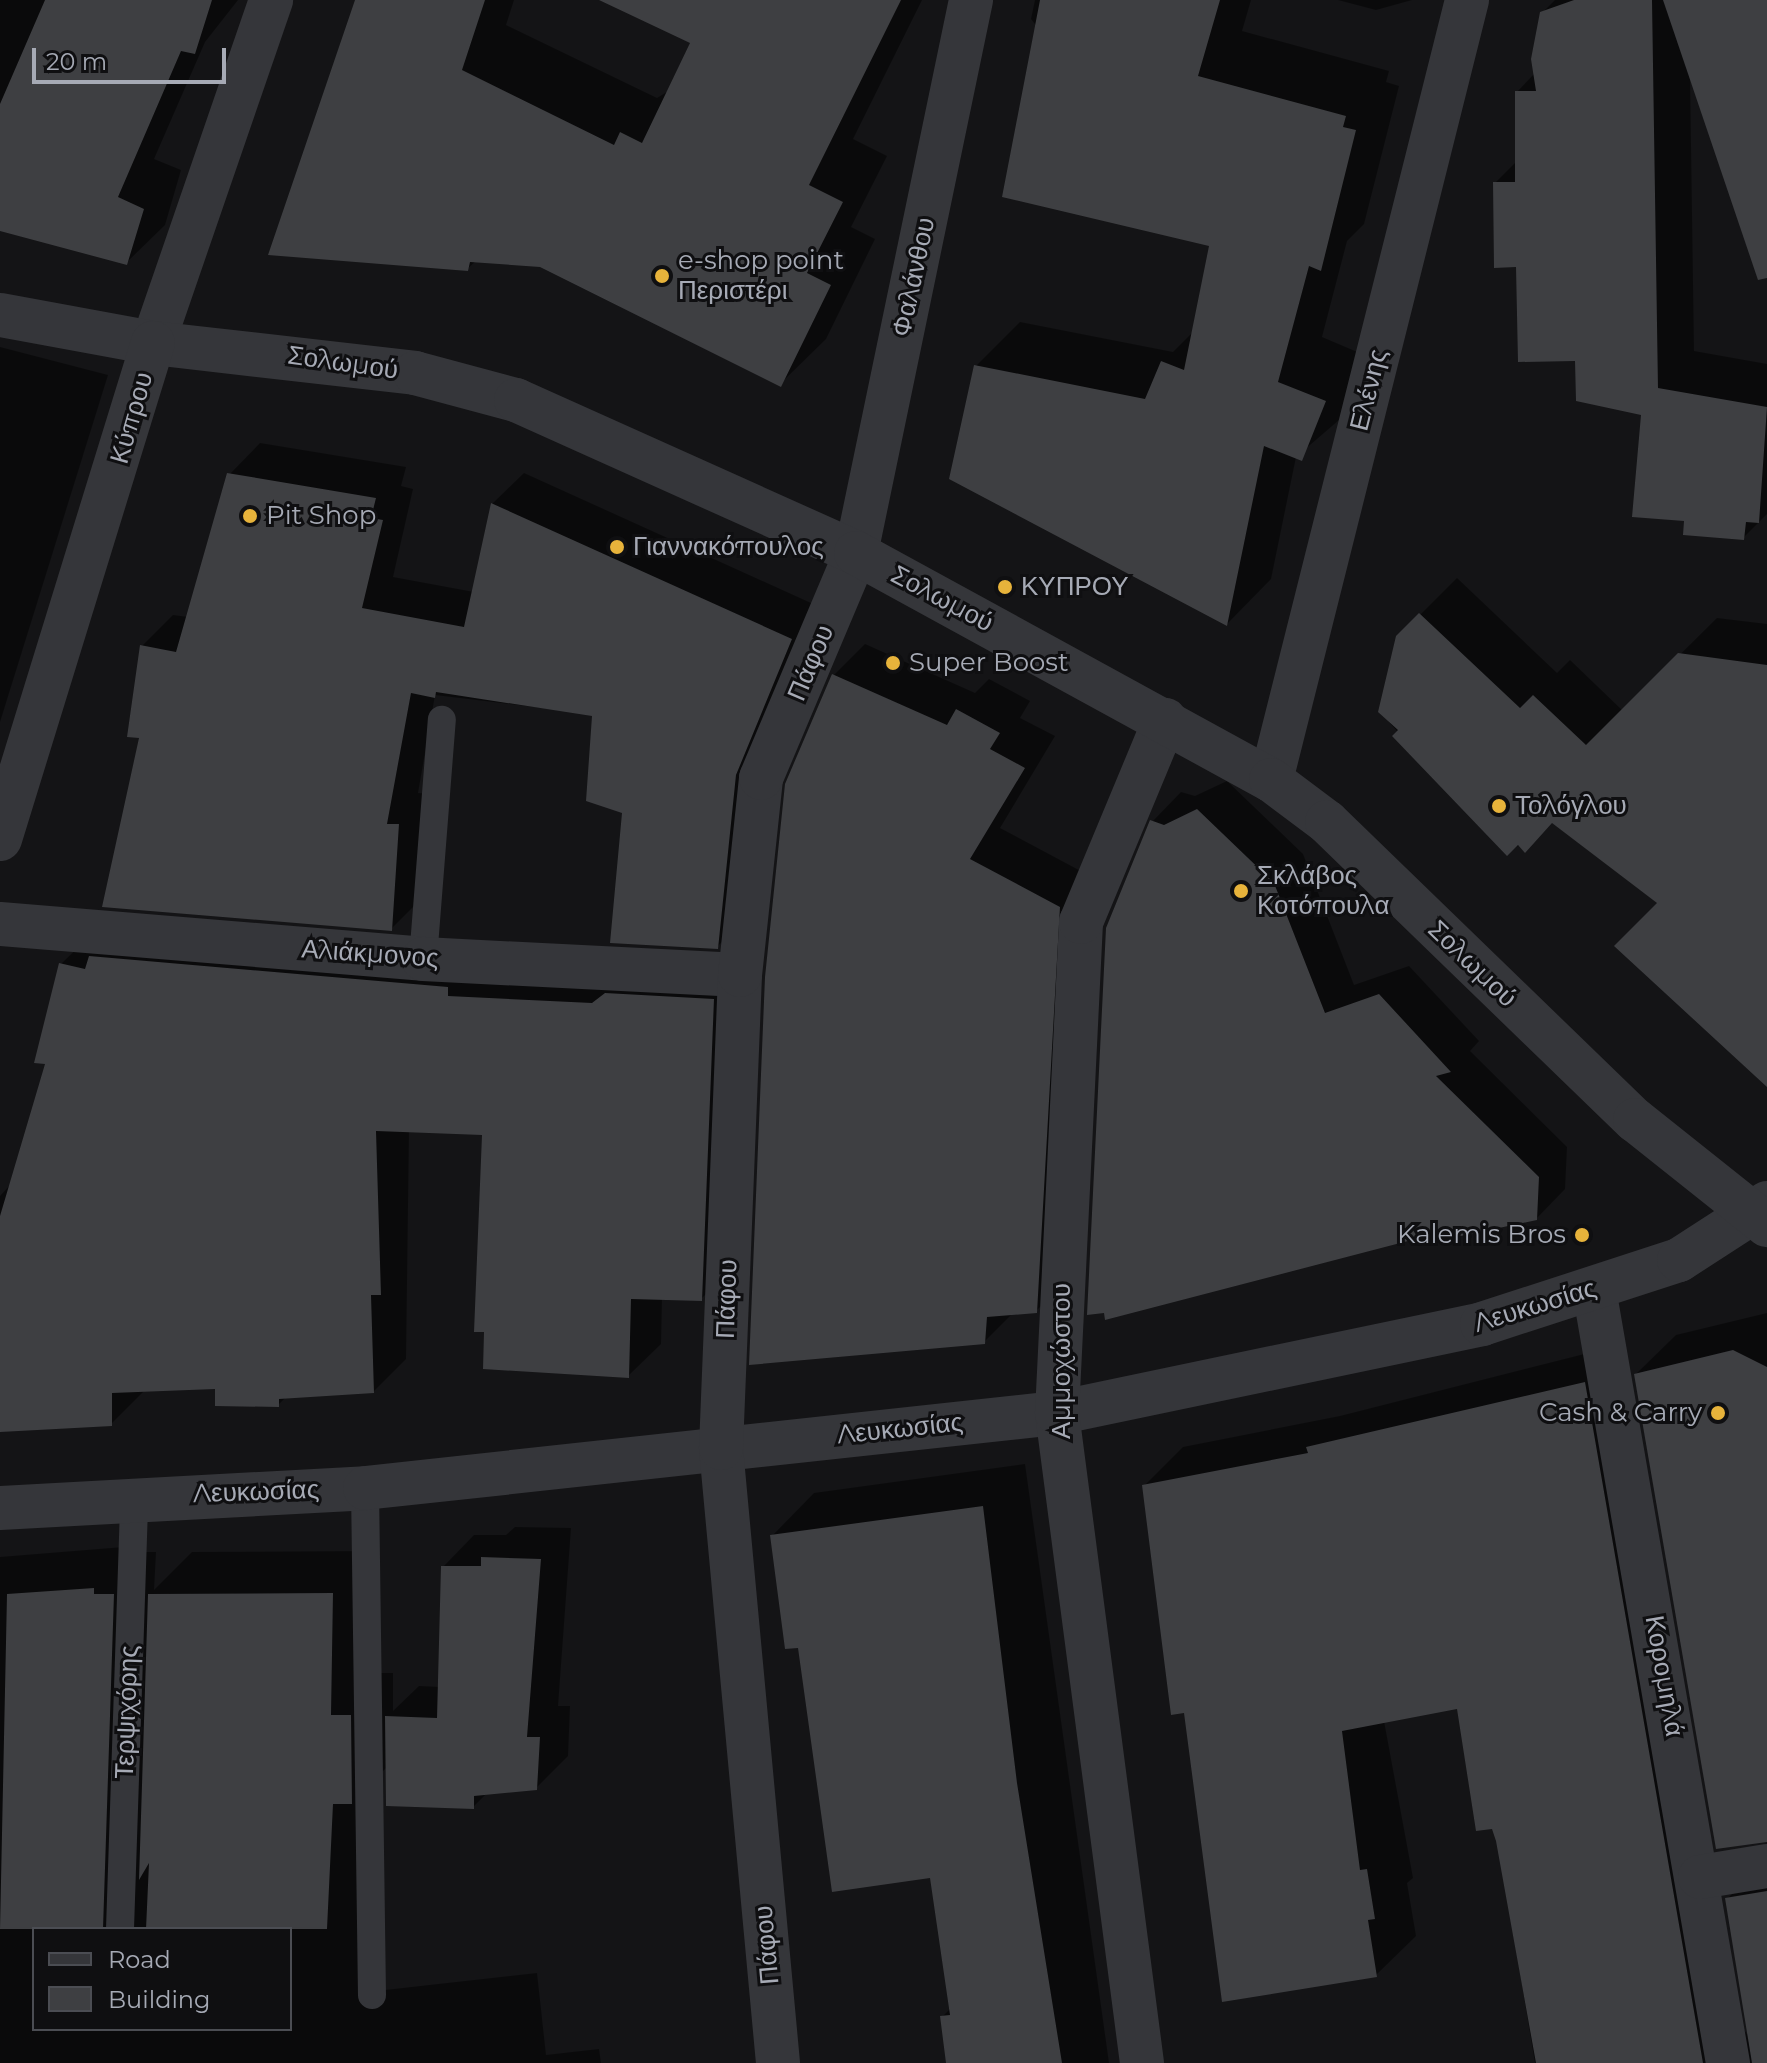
<!DOCTYPE html>
<meta charset="utf-8">
<style>
body{margin:0}
#map{position:relative;width:1767px;height:2063px;overflow:hidden;background:#141416;font-family:Montserrat,sans-serif}
div>[style]{position:absolute}
.shadow>*{inset:0;background:#0007}
.building>*{inset:0;background:#3e3f42}
.service>*{height:28px;margin:-14px;padding:0 14px;transform-origin:14px;border-radius:14px;background:#35363a}
.minor>*{height:44px;margin:-22px;padding:0 22px;transform-origin:22px;border-radius:22px;background:#35363a}
.tertiary>*{height:44px;margin:-22px;padding:0 22px;transform-origin:22px;border-radius:22px;background:#35363a}
.dots>*{width:22px;height:22px;translate:-50% -50%;box-sizing:border-box;border:4px solid #0f0f11;border-radius:50%}
span{translate:-50% -50%;white-space:nowrap;text-align:center;line-height:1.15;-webkit-text-stroke:6px #0f0f11;paint-order:stroke}
.poi-label{font-size:26px;color:#a6aab5}
.left{translate:0 -50%;text-align:left}
.right{translate:-100% -50%;text-align:right}
.street-label{font-size:26px;color:#a6aab5}
.legend{position:absolute;left:32px;top:1927px;width:260px;height:104px;box-sizing:border-box;background:#0f0f11;border:2px solid #4b4d53;margin:0;padding:10px 14px;list-style:none;font-size:24px;color:#a6aab5}
.legend li{display:flex;align-items:center;gap:16px;height:40px}
.legend b{width:40px;border:2px solid #4b4d53}
.scale{position:absolute;left:32px;top:48px;width:194px;height:36px;box-sizing:border-box;border:4px solid #a6aab5;border-top:0;padding-left:10px;font-size:24px;line-height:28px;white-space:nowrap;color:#a6aab5;-webkit-text-stroke:6px #0f0f11;paint-order:stroke}
</style>
<div id="map">
<div class="shadow">
<div style="clip-path:polygon(0 0,238px 0,205px 42px,154px 159px,181px 170px,165px 225px,126px 263px,0 229px)"></div>
<div style="clip-path:polygon(357px 0,514px 0,506px 25px,657px 98px,670px 90px,693px 43px,683px 0,922px 0,853px 139px,887px 156px,851px 227px,875px 239px,826px 339px,780px 384px,541px 265px,476px 261px,467px 269px)"></div>
<div style="clip-path:polygon(1035px 0,1251px 0,1242px 31px,1389px 71px,1386px 82px,1399px 86px,1364px 224px,1347px 241px,1322px 337px,1369px 357px,1346px 414px,1296px 457px,1271px 579px,1227px 624px,976px 366px,1020px 322px,1173px 352px,1194px 331px,1211px 245px,1031px 19px)"></div>
<div style="clip-path:polygon(1338px 0,1412px 0,1376px 10px)"></div>
<div style="clip-path:polygon(1555px 0,1767px 0,1767px 235px,1690px 76px,1694px 351px,1767px 364px,1767px 514px,1743px 538px,1686px 520px,1643px 413px,1577px 359px,1518px 265px,1495px 183px,1517px 161px,1517px 92px,1535px 73px,1542px 13px)"></div>
<div style="clip-path:polygon(0 347px,108px 375px,0 722px)"></div>
<div style="clip-path:polygon(260px 443px,406px 467px,401px 486px,413px 489px,393px 577px,474px 592px,492px 504px,524px 473px,822px 608px,748px 915px,717px 947px,624px 811px,594px 714px,435px 695px,418px 793px,429px 794px,422px 898px,391px 929px,141px 737px,142px 646px,173px 615px,188px 617px,229px 475px)"></div>
<div style="clip-path:polygon(1457px 578px,1557px 673px,1570px 660px,1623px 711px,1717px 618px,1767px 624px,1767px 1057px,1660px 903px,1553px 821px,1507px 854px,1380px 712px,1398px 637px)"></div>
<div style="clip-path:polygon(865px 644px,975px 693px,989px 679px,1030px 701px,1020px 718px,1055px 736px,1000px 828px,1090px 876px,1067px 1280px,1036px 1311px,1013px 1313px,984px 1342px,834px 675px)"></div>
<div style="clip-path:polygon(1227px 781px,1303px 854px,1354px 985px,1409px 966px,1479px 1041px,1470px 1051px,1567px 1147px,1565px 1189px,1536px 1219px,1455px 1226px,1152px 822px,1181px 792px,1195px 796px)"></div>
<div style="clip-path:polygon(94px 932px,746px 967px,734px 1266px,701px 1299px,662px 1298px,661px 1344px,628px 1376px,484px 1133px,409px 1130px,406px 1359px,373px 1392px,287px 1396px,278px 1405px,217px 1387px,145px 1390px,111px 1424px,0 1430px,0 1196px,11px 1184px,48px 1063px,61px 964px)"></div>
<div style="clip-path:polygon(1767px 1313px,1767px 1841px,1636px 1374px,1676px 1335px)"></div>
<div style="clip-path:polygon(1624px 1344px,1742px 2028px,1751px 2039px,1727px 1899px,1767px 1859px,1767px 2063px,1535px 2063px,1498px 1840px,1459px 1707px,1384px 1721px,1413px 1878px,1407px 1883px,1416px 1936px,1376px 1975px,1186px 1711px,1144px 1486px,1183px 1447px,1340px 1416px)"></div>
<div style="clip-path:polygon(1025px 1464px,1109px 2063px,948px 2063px,942px 2017px,951px 2008px,932px 1876px,799px 1645px,772px 1536px,814px 1493px)"></div>
<div style="clip-path:polygon(evenodd,515px 1527px,571px 1528px,558px 1706px,570px 1706px,568px 1756px,536px 1788px,487px 1793px,473px 1807px,388px 1766px,374px 1780px,367px 1992px,537px 1973px,546px 2055px,599px 2049px,601px 2063px,0 2063px,0 1557px,136px 1546px,136px 1552px,156px 1552px,154px 1590px,192px 1552px,375px 1551px,373px 1673px,393px 1673px,393px 1711px,419px 1686px,440px 1687px,443px 1567px,474px 1535px,506px 1535px,515px 1527px,34px 1929px,290px 1929px,290px 2029px,34px 2029px,34px 1929px)"></div>
</div>
<div class="building">
<div style="clip-path:polygon(45px 0,212px 0,195px 54px,181px 51px,118px 197px,144px 209px,127px 265px,0 231px,0 104px)"></div>
<div style="clip-path:polygon(355px 0,485px 0,462px 70px,614px 145px,620px 132px,642px 143px,690px 43px,599px 0,901px 0,809px 185px,843px 202px,807px 273px,831px 285px,781px 387px,540px 267px,470px 262px,468px 271px,268px 255px)"></div>
<div style="clip-path:polygon(1040px 0,1220px 0,1198px 76px,1346px 116px,1343px 127px,1356px 130px,1321px 271px,1309px 266px,1278px 382px,1326px 401px,1302px 461px,1264px 446px,1227px 626px,949px 479px,974px 365px,1145px 399px,1161px 361px,1184px 370px,1209px 246px,1002px 197px)"></div>
<div style="clip-path:polygon(1574px 0,1652px 0,1658px 388px,1767px 407px,1759px 523px,1746px 522px,1744px 540px,1683px 535px,1684px 521px,1632px 517px,1641px 415px,1576px 401px,1575px 361px,1518px 362px,1516px 267px,1494px 268px,1493px 182px,1515px 182px,1515px 91px,1536px 91px,1531px 59px,1540px 12px)"></div>
<div style="clip-path:polygon(1663px 0,1767px 0,1767px 278px,1758px 280px)"></div>
<div style="clip-path:polygon(227px 473px,376px 498px,371px 518px,383px 520px,362px 608px,464px 627px,491px 503px,792px 639px,736px 775px,718px 949px,610px 943px,622px 813px,586px 801px,592px 716px,436px 692px,435px 698px,411px 693px,387px 824px,399px 824px,392px 931px,102px 907px,139px 738px,127px 737px,140px 645px,176px 652px)"></div>
<div style="clip-path:polygon(1419px 613px,1520px 708px,1533px 695px,1586px 745px,1678px 653px,1767px 665px,1767px 1087px,1614px 946px,1657px 903px,1552px 823px,1525px 853px,1518px 845px,1507px 856px,1392px 736px,1398px 730px,1378px 712px,1396px 636px)"></div>
<div style="clip-path:polygon(832px 674px,947px 725px,956px 709px,1000px 733px,990px 749px,1025px 768px,970px 859px,1060px 907px,1037px 1313px,987px 1317px,985px 1344px,749px 1365px,765px 977px,785px 784px)"></div>
<div style="clip-path:polygon(1197px 809px,1274px 883px,1325px 1013px,1379px 994px,1451px 1072px,1436px 1076px,1539px 1177px,1537px 1220px,1456px 1237px,1454px 1229px,1105px 1320px,1104px 1313px,1087px 1315px,1106px 928px,1150px 820px,1164px 825px)"></div>
<div style="clip-path:polygon(89px 956px,448px 987px,448px 996px,592px 1003px,605px 993px,714px 999px,702px 1301px,631px 1299px,629px 1378px,483px 1369px,484px 1332px,474px 1332px,482px 1135px,376px 1131px,381px 1295px,371px 1295px,374px 1393px,279px 1399px,279px 1407px,215px 1406px,215px 1389px,112px 1393px,112px 1426px,0 1432px,0 1216px,45px 1064px,34px 1063px,59px 963px,85px 969px)"></div>
<div style="clip-path:polygon(1733px 1350px,1767px 1367px,1767px 1842px,1716px 1849px,1634px 1374px)"></div>
<div style="clip-path:polygon(1585px 1382px,1703px 2063px,1536px 2063px,1496px 1841px,1492px 1829px,1476px 1831px,1457px 1709px,1342px 1731px,1360px 1870px,1367px 1869px,1375px 1919px,1368px 1920px,1377px 1977px,1222px 2002px,1184px 1713px,1171px 1715px,1142px 1485px,1308px 1453px,1306px 1447px)"></div>
<div style="clip-path:polygon(983px 1506px,1017px 1783px,1062px 2063px,946px 2063px,940px 2016px,950px 2015px,930px 1878px,832px 1892px,798px 1648px,785px 1649px,770px 1535px)"></div>
<div style="clip-path:polygon(481px 1557px,541px 1559px,527px 1737px,540px 1737px,537px 1790px,474px 1796px,474px 1809px,386px 1806px,385px 1716px,437px 1718px,441px 1566px,481px 1566px)"></div>
<div style="clip-path:polygon(94px 1588px,94px 1594px,114px 1594px,103px 1929px,0 1929px,7px 1594px)"></div>
<div style="clip-path:polygon(333px 1593px,331px 1715px,351px 1715px,352px 1804px,333px 1804px,327px 1929px,146px 1929px,149px 1863px,139px 1880px,148px 1594px)"></div>
<div style="clip-path:polygon(1767px 1891px,1767px 2063px,1752px 2063px,1725px 1898px)"></div>
</div>
<div class="service">
<div style="left:423px;top:959px;width:240px;rotate:-85.5deg"></div>
<div style="left:365px;top:1488px;width:507px;rotate:89.21deg"></div>
<div style="left:120px;top:1929px;width:433px;rotate:-88.1deg"></div>
</div>
<div class="minor">
<div style="left:153px;top:343px;width:363px;rotate:-71deg"></div>
<div style="left:1271px;top:780px;width:804px;rotate:-75.89deg"></div>
<div style="left:0;top:924px;width:424px;rotate:4.7deg"></div>
<div style="left:423px;top:959px;width:317px;rotate:2.9deg"></div>
<div style="left:1594px;top:1289px;width:786px;rotate:80.18deg"></div>
<div style="left:0;top:1508px;width:366px;rotate:-3.1deg"></div>
<div style="left:365px;top:1488px;width:696px;rotate:-6.19deg"></div>
<div style="left:1057px;top:1413px;width:434px;rotate:-11.8deg"></div>
<div style="left:1482px;top:1324px;width:207px;rotate:-18deg"></div>
<div style="left:1679px;top:1260px;width:105px;rotate:-32.9deg"></div>
<div style="left:1700px;top:1877px;width:68px;rotate:-9.3deg"></div>
<div style="left:778px;top:2063px;width:618px;rotate:-95.3deg"></div>
<div style="left:721px;top:1448px;width:473px;rotate:-87.7deg"></div>
<div style="left:740px;top:975px;width:198px;rotate:-83.9deg"></div>
<div style="left:761px;top:778px;width:244px;rotate:-67.1deg"></div>
<div style="left:856px;top:553px;width:565px;rotate:-78.25deg"></div>
<div style="left:1142px;top:2063px;width:656px;rotate:-97.45deg"></div>
<div style="left:1057px;top:1413px;width:492px;rotate:-87.2deg"></div>
<div style="left:1081px;top:922px;width:219px;rotate:-67.4deg"></div>
</div>
<div class="tertiary">
<div style="left:0;top:315px;width:156px;rotate:10.4deg"></div>
<div style="left:153px;top:343px;width:264px;rotate:6.5deg"></div>
<div style="left:415px;top:373px;width:105px;rotate:15deg"></div>
<div style="left:516px;top:400px;width:373px;rotate:24.2deg"></div>
<div style="left:856px;top:553px;width:473px;rotate:28.7deg"></div>
<div style="left:1271px;top:780px;width:70px;rotate:36.9deg"></div>
<div style="left:1327px;top:822px;width:429px;rotate:44.1deg"></div>
<div style="left:1635px;top:1120px;width:169px;rotate:38.5deg"></div>
<div style="left:0;top:839px;width:519px;rotate:-72.86deg"></div>
</div>
<div class="dots">
<div style="left:662px;top:276px;background:#e7b33b"></div>
<div style="left:250px;top:516px;background:#e7b33b"></div>
<div style="left:617px;top:547px;background:#e7b33b"></div>
<div style="left:1005px;top:587px;background:#e7b33b"></div>
<div style="left:893px;top:663px;background:#e7b33b"></div>
<div style="left:1499px;top:806px;background:#e7b33b"></div>
<div style="left:1241px;top:891px;background:#e7b33b"></div>
<div style="left:1582px;top:1235px;background:#e7b33b"></div>
<div style="left:1718px;top:1413px;background:#e7b33b"></div>
</div>
<div class="poi-label">
<span class="left" style="left:678px;top:276px">e-shop point<br>Περιστέρι</span>
<span class="left" style="left:266px;top:516px">Pit Shop</span>
<span class="left" style="left:633px;top:547px">Γιαννακόπουλος</span>
<span class="left" style="left:1021px;top:587px">ΚΥΠΡΟΥ</span>
<span class="left" style="left:909px;top:663px">Super Boost</span>
<span class="left" style="left:1515px;top:806px">Τολόγλου</span>
<span class="left" style="left:1257px;top:891px">Σκλάβος<br>Κοτόπουλα</span>
<span class="right" style="left:1566px;top:1235px">Kalemis Bros</span>
<span class="right" style="left:1702px;top:1413px">Cash &amp; Carry</span>
</div>
<div class="street-label">
<span style="left:914px;top:277px;rotate:-78deg">Φαλάνθου</span>
<span style="left:343px;top:363px;rotate:8deg">Σολωμού</span>
<span style="left:1369px;top:390px;rotate:-76deg">Ελένης</span>
<span style="left:132px;top:418px;rotate:-74deg">Κύπρου</span>
<span style="left:942px;top:599px;rotate:28deg">Σολωμού</span>
<span style="left:811px;top:663px;rotate:-67deg">Πάφου</span>
<span style="left:370px;top:954px;rotate:4deg">Αλιάκμονος</span>
<span style="left:1472px;top:964px;rotate:44deg">Σολωμού</span>
<span style="left:727px;top:1299px;rotate:-88deg">Πάφου</span>
<span style="left:1535px;top:1306px;rotate:-17deg">Λευκωσίας</span>
<span style="left:1062px;top:1361px;rotate:-90deg">Αμμοχώστου</span>
<span style="left:900px;top:1429px;rotate:-6deg">Λευκωσίας</span>
<span style="left:256px;top:1492px;rotate:-2deg">Λευκωσίας</span>
<span style="left:1664px;top:1676px;rotate:80deg">Κορομηλά</span>
<span style="left:127px;top:1712px;rotate:-88deg">Τερψιχόρης</span>
<span style="left:767px;top:1945px;rotate:-95deg">Πάφου</span>
</div>
<ul class="legend">
<li><b style="height:10px;background:#35363a"></b>Road</li>
<li><b style="height:22px;background:#3e3f42"></b>Building</li>
</ul>
<div class="scale">20 m</div>
</div>
